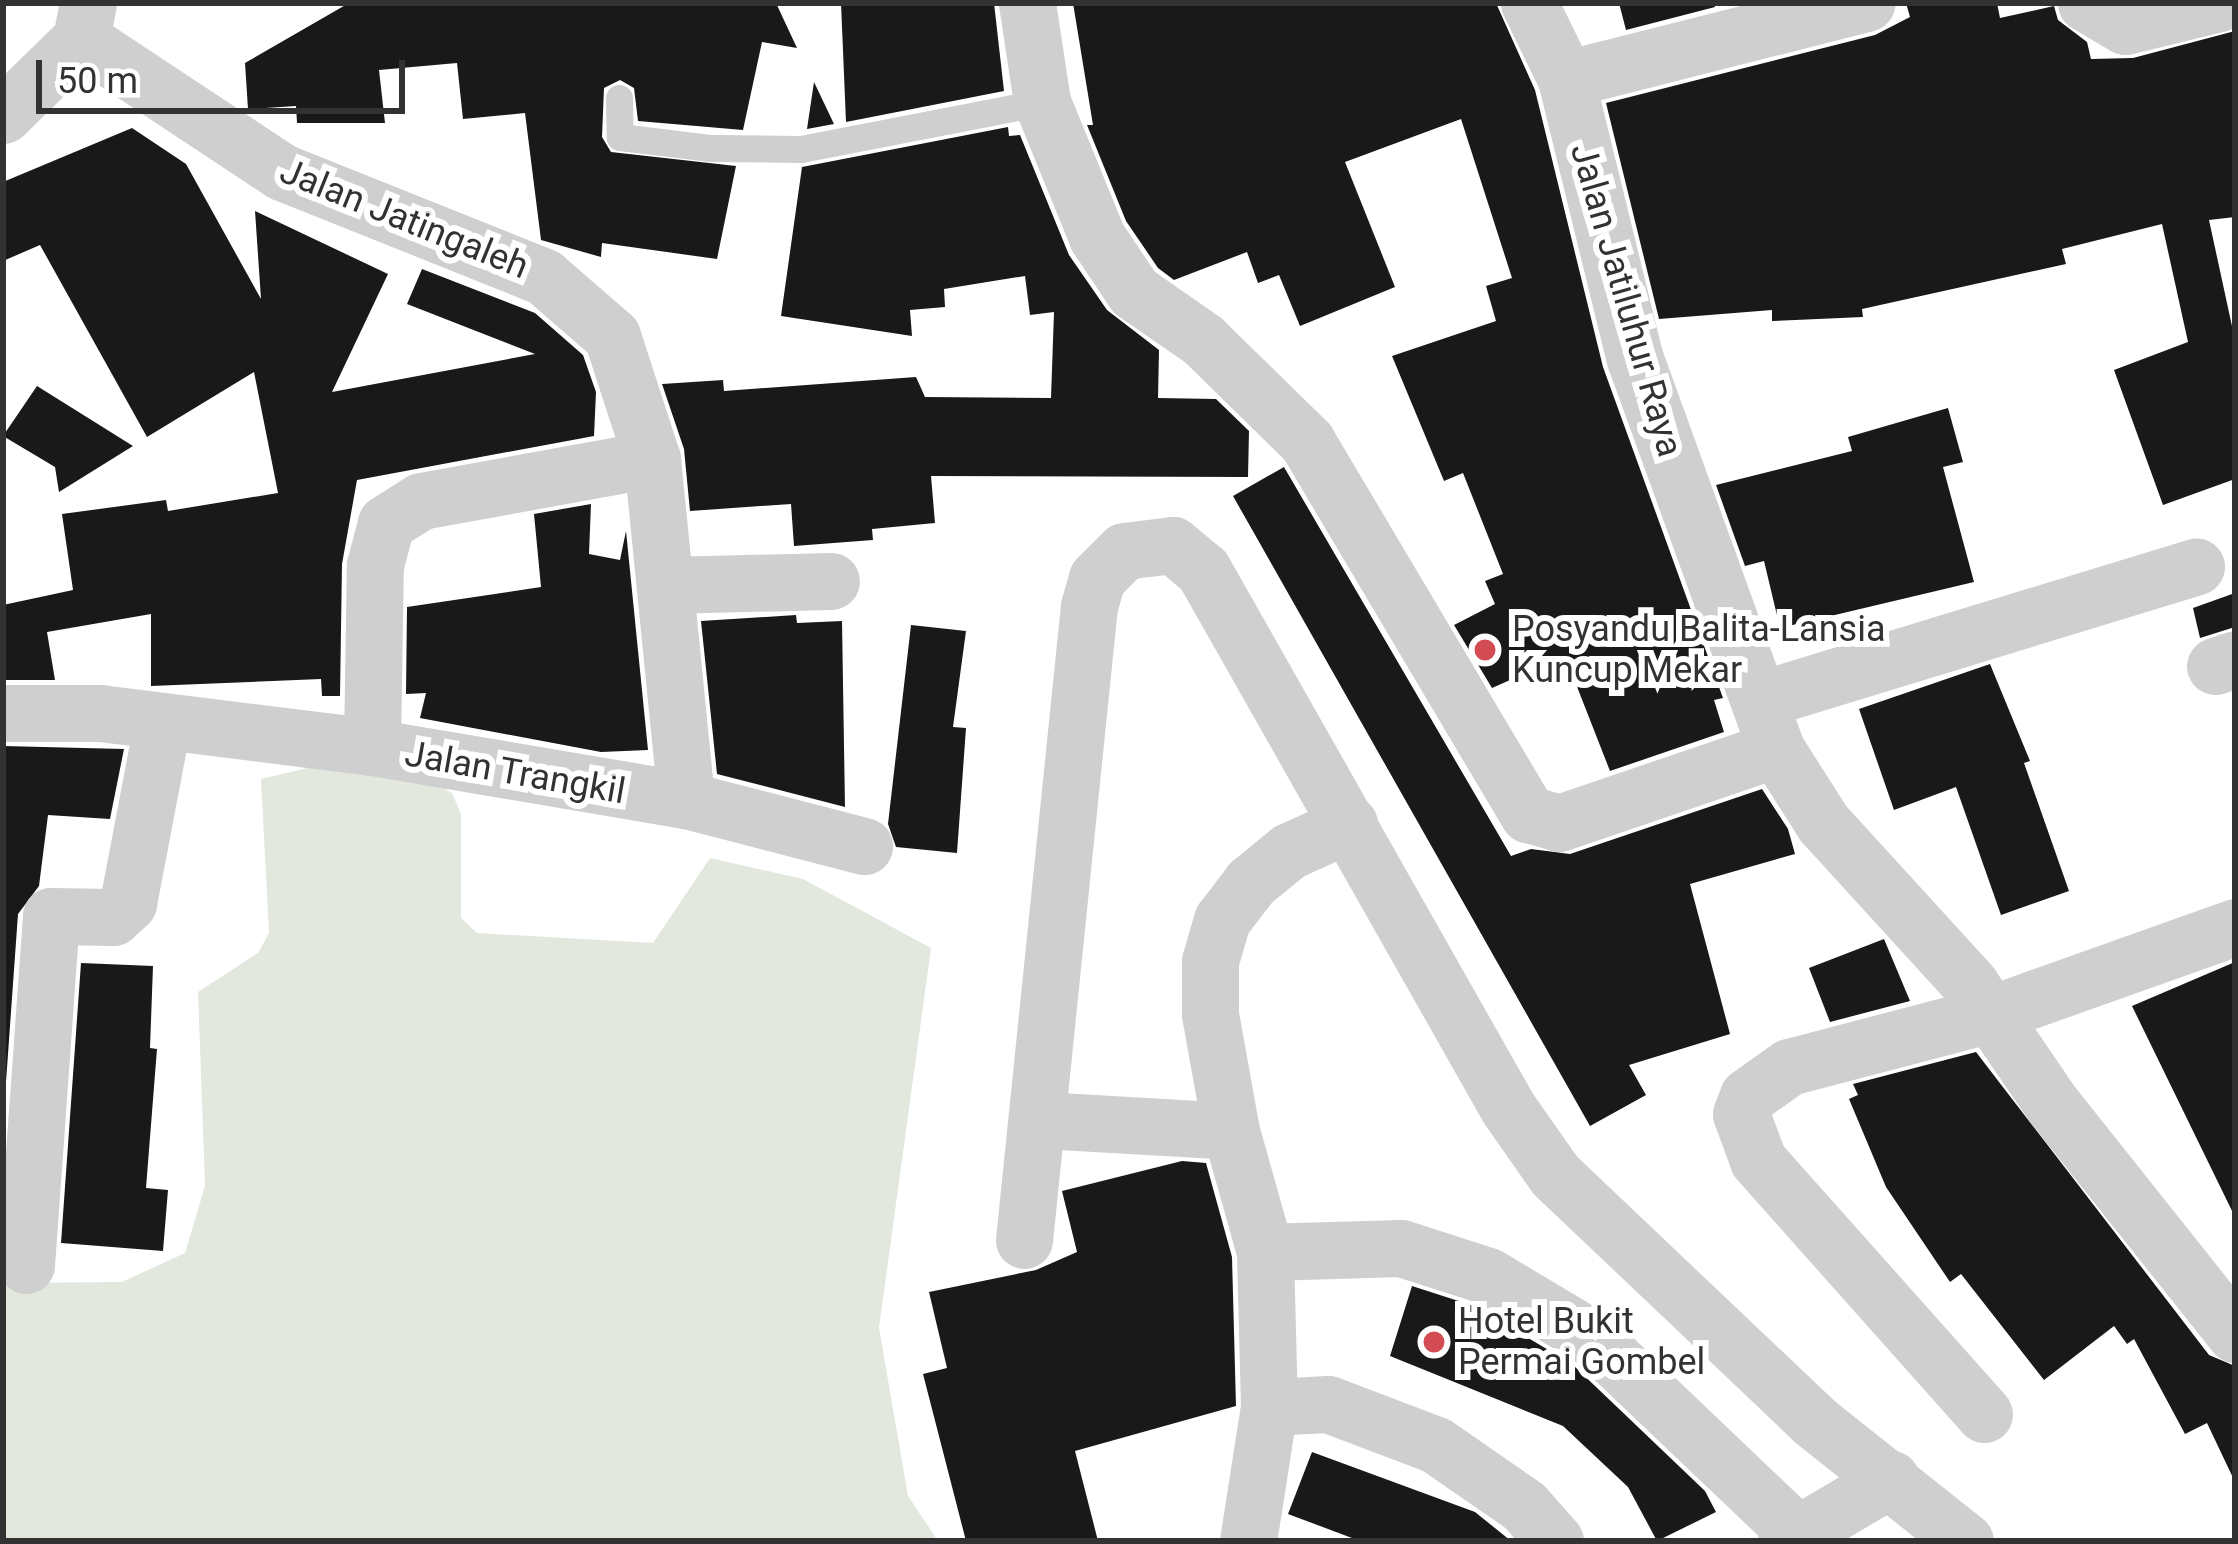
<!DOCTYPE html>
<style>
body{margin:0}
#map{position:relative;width:2238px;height:1544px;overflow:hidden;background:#fff;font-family:Roboto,sans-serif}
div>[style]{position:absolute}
.green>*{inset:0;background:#e2e8dd}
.building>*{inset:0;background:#191919}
.lane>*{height:27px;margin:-13.5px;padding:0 13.5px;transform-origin:13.5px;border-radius:13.5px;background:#cfcfcf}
.street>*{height:57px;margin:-28.5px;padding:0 28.5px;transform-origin:28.5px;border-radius:28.5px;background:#cfcfcf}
.dots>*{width:33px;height:33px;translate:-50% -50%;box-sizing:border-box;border:6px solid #fff;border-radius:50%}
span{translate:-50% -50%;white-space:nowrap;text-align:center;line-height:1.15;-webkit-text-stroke:12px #fff;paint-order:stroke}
.street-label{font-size:36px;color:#323232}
.poi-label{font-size:36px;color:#323232}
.left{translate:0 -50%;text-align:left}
.frame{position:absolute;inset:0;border:6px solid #323232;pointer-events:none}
.scale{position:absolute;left:36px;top:60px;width:369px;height:54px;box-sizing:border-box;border:6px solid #323232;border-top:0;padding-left:15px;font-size:36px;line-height:42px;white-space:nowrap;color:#323232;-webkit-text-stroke:9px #fff;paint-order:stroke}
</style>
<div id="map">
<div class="green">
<div style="clip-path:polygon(316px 766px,428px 780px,452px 793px,461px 814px,461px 918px,477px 933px,653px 943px,710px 858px,803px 879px,931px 948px,879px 1328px,908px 1496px,938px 1541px,3px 1541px,3px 1283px,122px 1282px,185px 1253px,205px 1186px,198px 992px,258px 953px,269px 933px,261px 779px)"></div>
</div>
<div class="building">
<div style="clip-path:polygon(349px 3px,776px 3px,797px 48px,762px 42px,743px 130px,638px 121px,634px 88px,620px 80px,604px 88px,602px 137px,611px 152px,736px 166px,717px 259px,602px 243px,601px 257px,541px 240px,525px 113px,463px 119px,457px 63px,379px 70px,385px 123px,297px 123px,296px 106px,248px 109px,245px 63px)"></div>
<div style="clip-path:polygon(841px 3px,994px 3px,1004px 91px,846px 122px)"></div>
<div style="clip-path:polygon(1073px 3px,1496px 3px,1535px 90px,1603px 367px,1723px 698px,1714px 700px,1724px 732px,1610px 771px,1565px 656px,1492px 688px,1454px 625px,1495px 604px,1485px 581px,1503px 574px,1463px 473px,1444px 481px,1392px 356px,1496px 321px,1486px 286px,1512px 278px,1461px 119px,1345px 162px,1395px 287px,1300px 326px,1279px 275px,1258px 283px,1247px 252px,1174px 280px,1158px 268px,1126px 221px,1087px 125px,1093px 125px)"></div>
<div style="clip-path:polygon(1619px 3px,1714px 3px,1715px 7px,1626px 30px)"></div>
<div style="clip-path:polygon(1906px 3px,1997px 3px,2000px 18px,2054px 6px,2058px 20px,2087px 42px,2091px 59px,2133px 58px,2235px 31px,2235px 217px,2209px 220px,2235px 340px,2235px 479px,2163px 505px,2114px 370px,2188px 342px,2162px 224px,2062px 249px,2066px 264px,1862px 309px,1863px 317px,1772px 321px,1772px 310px,1659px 319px,1606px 103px,1875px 35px,1910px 17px)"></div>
<div style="clip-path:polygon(814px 82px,834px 124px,807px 129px)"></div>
<div style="clip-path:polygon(1008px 127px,1009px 136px,1020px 135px,1069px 255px,1107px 310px,1159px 350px,1158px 398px,1216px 399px,1249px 431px,1248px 477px,931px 476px,935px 523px,872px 529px,873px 540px,794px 546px,791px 504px,690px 511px,684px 449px,662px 384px,723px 380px,724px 391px,916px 377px,925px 397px,1051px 398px,1054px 312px,1030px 315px,1025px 276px,944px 289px,945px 307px,910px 310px,912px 336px,781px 316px,802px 167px)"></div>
<div style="clip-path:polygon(132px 128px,186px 164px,261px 299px,255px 211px,388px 274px,332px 392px,535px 354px,407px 304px,422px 269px,535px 313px,583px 355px,596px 392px,594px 436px,357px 480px,342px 564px,340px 696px,322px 696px,321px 679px,151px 686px,151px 614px,47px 632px,55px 680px,3px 680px,3px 605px,73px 590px,62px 514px,166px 500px,168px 511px,278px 493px,254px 372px,147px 437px,40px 245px,3px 261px,3px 182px)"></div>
<div style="clip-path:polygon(37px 386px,133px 446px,59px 492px,55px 467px,3px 436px)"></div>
<div style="clip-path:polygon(1948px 408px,1963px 462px,1943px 467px,1974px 582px,1780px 628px,1764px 561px,1745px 566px,1716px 485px,1852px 451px,1848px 437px)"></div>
<div style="clip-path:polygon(1284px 467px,1511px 856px,1531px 849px,1570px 854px,1762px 789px,1788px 829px,1795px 854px,1690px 884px,1730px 1034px,1629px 1065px,1646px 1095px,1590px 1126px,1233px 496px)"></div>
<div style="clip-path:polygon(591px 504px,589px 554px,620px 560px,626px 531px,648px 750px,601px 752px,420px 718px,426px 693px,406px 694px,407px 607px,541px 587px,534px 514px)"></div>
<div style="clip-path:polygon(2235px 593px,2235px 627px,2200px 638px,2193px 608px)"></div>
<div style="clip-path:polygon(796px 615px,797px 623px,842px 621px,845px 807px,717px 774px,701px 621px)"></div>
<div style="clip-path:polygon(911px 625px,966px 631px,953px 727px,966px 728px,957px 853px,896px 847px,888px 824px)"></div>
<div style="clip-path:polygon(1990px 664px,2030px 761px,2024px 763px,2069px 891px,2001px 915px,1956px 787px,1894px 810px,1859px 709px)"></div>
<div style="clip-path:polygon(3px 746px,124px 749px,110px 819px,48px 815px,39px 886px,18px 914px,3px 1124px)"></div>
<div style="clip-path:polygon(1884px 939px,1910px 1001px,1830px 1022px,1809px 968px)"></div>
<div style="clip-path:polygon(2235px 962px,2235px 1217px,2132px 1006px)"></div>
<div style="clip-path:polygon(81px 963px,153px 966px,150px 1048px,157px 1049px,146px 1188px,168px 1190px,163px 1251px,61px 1243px)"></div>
<div style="clip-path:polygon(1976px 1052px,2209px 1355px,2235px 1366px,2235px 1482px,2207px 1423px,2185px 1434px,2134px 1339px,2127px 1344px,2114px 1326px,2044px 1380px,1961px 1274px,1950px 1282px,1886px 1187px,1849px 1099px,1858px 1095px,1853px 1084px)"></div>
<div style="clip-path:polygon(1182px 1161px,1206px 1163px,1232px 1257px,1236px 1406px,1075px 1451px,1098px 1541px,966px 1541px,923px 1374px,947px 1368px,929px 1292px,1036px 1270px,1077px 1252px,1062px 1191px)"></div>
<div style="clip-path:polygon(1412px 1286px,1474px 1306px,1572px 1364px,1705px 1491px,1716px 1512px,1657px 1541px,1628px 1487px,1563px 1426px,1390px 1356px)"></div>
<div style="clip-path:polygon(1312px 1452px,1475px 1512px,1511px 1541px,1360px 1541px,1288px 1514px)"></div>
</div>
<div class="lane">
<div style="left:619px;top:98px;width:39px;rotate:89deg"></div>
<div style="left:620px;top:137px;width:92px;rotate:6.9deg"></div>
<div style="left:711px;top:148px;width:90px;rotate:0.6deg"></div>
<div style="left:801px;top:149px;width:246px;rotate:-11deg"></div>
</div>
<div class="street">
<div style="left:1027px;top:3px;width:100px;rotate:81.4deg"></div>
<div style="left:1042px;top:102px;width:146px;rotate:67.8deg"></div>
<div style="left:1097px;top:237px;width:66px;rotate:56.1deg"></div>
<div style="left:1134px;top:292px;width:84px;rotate:34.8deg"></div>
<div style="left:1203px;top:340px;width:146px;rotate:44.4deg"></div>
<div style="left:1307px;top:442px;width:433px;rotate:59.3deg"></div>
<div style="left:1528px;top:814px;width:32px;rotate:16deg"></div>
<div style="left:1559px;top:823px;width:229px;rotate:-18.8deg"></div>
<div style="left:1529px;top:3px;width:85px;rotate:64deg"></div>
<div style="left:1566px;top:79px;width:288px;rotate:76.2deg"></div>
<div style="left:1635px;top:359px;width:415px;rotate:70.1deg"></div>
<div style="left:1776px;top:749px;width:88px;rotate:57.6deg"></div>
<div style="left:1823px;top:823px;width:218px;rotate:47.6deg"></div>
<div style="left:1970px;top:984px;width:145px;rotate:55.7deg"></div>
<div style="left:2052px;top:1104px;width:294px;rotate:51.5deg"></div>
<div style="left:2086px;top:3px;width:45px;rotate:30.5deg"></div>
<div style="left:2125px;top:26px;width:97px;rotate:-13.7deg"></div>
<div style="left:81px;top:39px;width:241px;rotate:33.5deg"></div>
<div style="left:282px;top:172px;width:282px;rotate:21.8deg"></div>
<div style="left:544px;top:277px;width:90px;rotate:40.9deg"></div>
<div style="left:612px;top:336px;width:129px;rotate:72deg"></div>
<div style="left:652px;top:459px;width:343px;rotate:84.3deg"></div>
<div style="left:1566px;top:79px;width:310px;rotate:-14.2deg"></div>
<div style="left:3px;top:115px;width:109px;rotate:-44.3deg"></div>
<div style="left:81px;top:39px;width:37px;rotate:-79deg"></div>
<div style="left:665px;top:585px;width:166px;rotate:-1.4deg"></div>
<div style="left:2215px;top:666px;width:21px;rotate:-19deg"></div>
<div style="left:1759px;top:700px;width:457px;rotate:-17deg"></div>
<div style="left:3px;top:713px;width:97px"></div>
<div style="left:100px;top:713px;width:274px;rotate:7.1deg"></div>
<div style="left:372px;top:747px;width:318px;rotate:9.6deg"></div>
<div style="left:686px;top:800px;width:184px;rotate:14.5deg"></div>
<div style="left:372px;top:747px;width:182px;rotate:-89.1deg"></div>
<div style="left:375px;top:565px;width:43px;rotate:-75.3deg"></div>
<div style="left:386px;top:523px;width:41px;rotate:-32.2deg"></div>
<div style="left:421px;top:501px;width:235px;rotate:-10.3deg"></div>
<div style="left:1042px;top:1120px;width:189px;rotate:3.3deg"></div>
<div style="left:1024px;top:1240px;width:637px;rotate:-84.15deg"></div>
<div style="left:1089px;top:606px;width:29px;rotate:-74deg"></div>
<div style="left:1097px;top:578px;width:38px;rotate:-45deg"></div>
<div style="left:1124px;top:551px;width:49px;rotate:-7deg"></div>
<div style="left:1173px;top:545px;width:39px;rotate:40deg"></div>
<div style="left:1203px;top:570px;width:618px;rotate:60.45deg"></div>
<div style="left:1508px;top:1108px;width:82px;rotate:55deg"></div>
<div style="left:1555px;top:1175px;width:357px;rotate:43.5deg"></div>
<div style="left:1814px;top:1421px;width:193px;rotate:38.5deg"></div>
<div style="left:1265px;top:1252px;width:136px;rotate:-1.7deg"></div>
<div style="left:1401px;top:1248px;width:91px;rotate:17.8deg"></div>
<div style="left:1488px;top:1276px;width:121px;rotate:30.8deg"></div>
<div style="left:1592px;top:1338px;width:284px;rotate:43.6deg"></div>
<div style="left:26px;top:1265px;width:350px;rotate:-85.9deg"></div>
<div style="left:51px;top:916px;width:62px;rotate:0.9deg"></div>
<div style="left:113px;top:917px;width:21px;rotate:-43deg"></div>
<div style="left:128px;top:903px;width:181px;rotate:-79.2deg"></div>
<div style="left:1269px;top:1407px;width:59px;rotate:-2.9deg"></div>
<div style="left:1328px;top:1404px;width:116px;rotate:20.8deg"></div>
<div style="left:1436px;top:1445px;width:107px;rotate:34.7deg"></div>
<div style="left:1524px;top:1506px;width:47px;rotate:48.5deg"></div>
<div style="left:1984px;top:1414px;width:340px;rotate:-131.7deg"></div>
<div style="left:1758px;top:1160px;width:49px;rotate:-110.3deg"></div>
<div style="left:1741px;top:1114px;width:19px;rotate:-69deg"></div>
<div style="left:1748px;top:1096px;width:50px;rotate:-35.3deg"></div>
<div style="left:1789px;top:1067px;width:209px;rotate:-14.7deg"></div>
<div style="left:1991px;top:1014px;width:259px;rotate:-19.6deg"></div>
<div style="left:1248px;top:1541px;width:136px;rotate:-81.1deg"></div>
<div style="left:1269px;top:1407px;width:155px;rotate:-91.5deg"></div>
<div style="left:1265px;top:1252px;width:126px;rotate:-105.7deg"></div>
<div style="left:1231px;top:1131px;width:119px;rotate:-100.2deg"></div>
<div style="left:1210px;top:1014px;width:53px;rotate:-90deg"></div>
<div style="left:1210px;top:961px;width:43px;rotate:-73.7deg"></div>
<div style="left:1222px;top:920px;width:48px;rotate:-52.7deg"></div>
<div style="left:1251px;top:882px;width:49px;rotate:-39.2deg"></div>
<div style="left:1289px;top:851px;width:66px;rotate:-24.2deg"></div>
<div style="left:1786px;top:1541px;width:122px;rotate:-30.6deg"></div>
</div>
<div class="dots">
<div style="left:1485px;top:650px;background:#d34b53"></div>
<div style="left:1434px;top:1342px;background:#d34b53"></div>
</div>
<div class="street-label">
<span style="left:404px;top:219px;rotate:22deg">Jalan Jatingaleh</span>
<span style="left:1626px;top:300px;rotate:74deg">Jalan Jatiluhur Raya</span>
<span style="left:515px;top:773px;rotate:10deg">Jalan Trangkil</span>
</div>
<div class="poi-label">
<span class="left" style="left:1512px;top:650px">Posyandu Balita-Lansia<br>Kuncup Mekar</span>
<span class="left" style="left:1458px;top:1342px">Hotel Bukit<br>Permai Gombel</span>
</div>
<div class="frame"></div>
<div class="scale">50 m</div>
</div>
